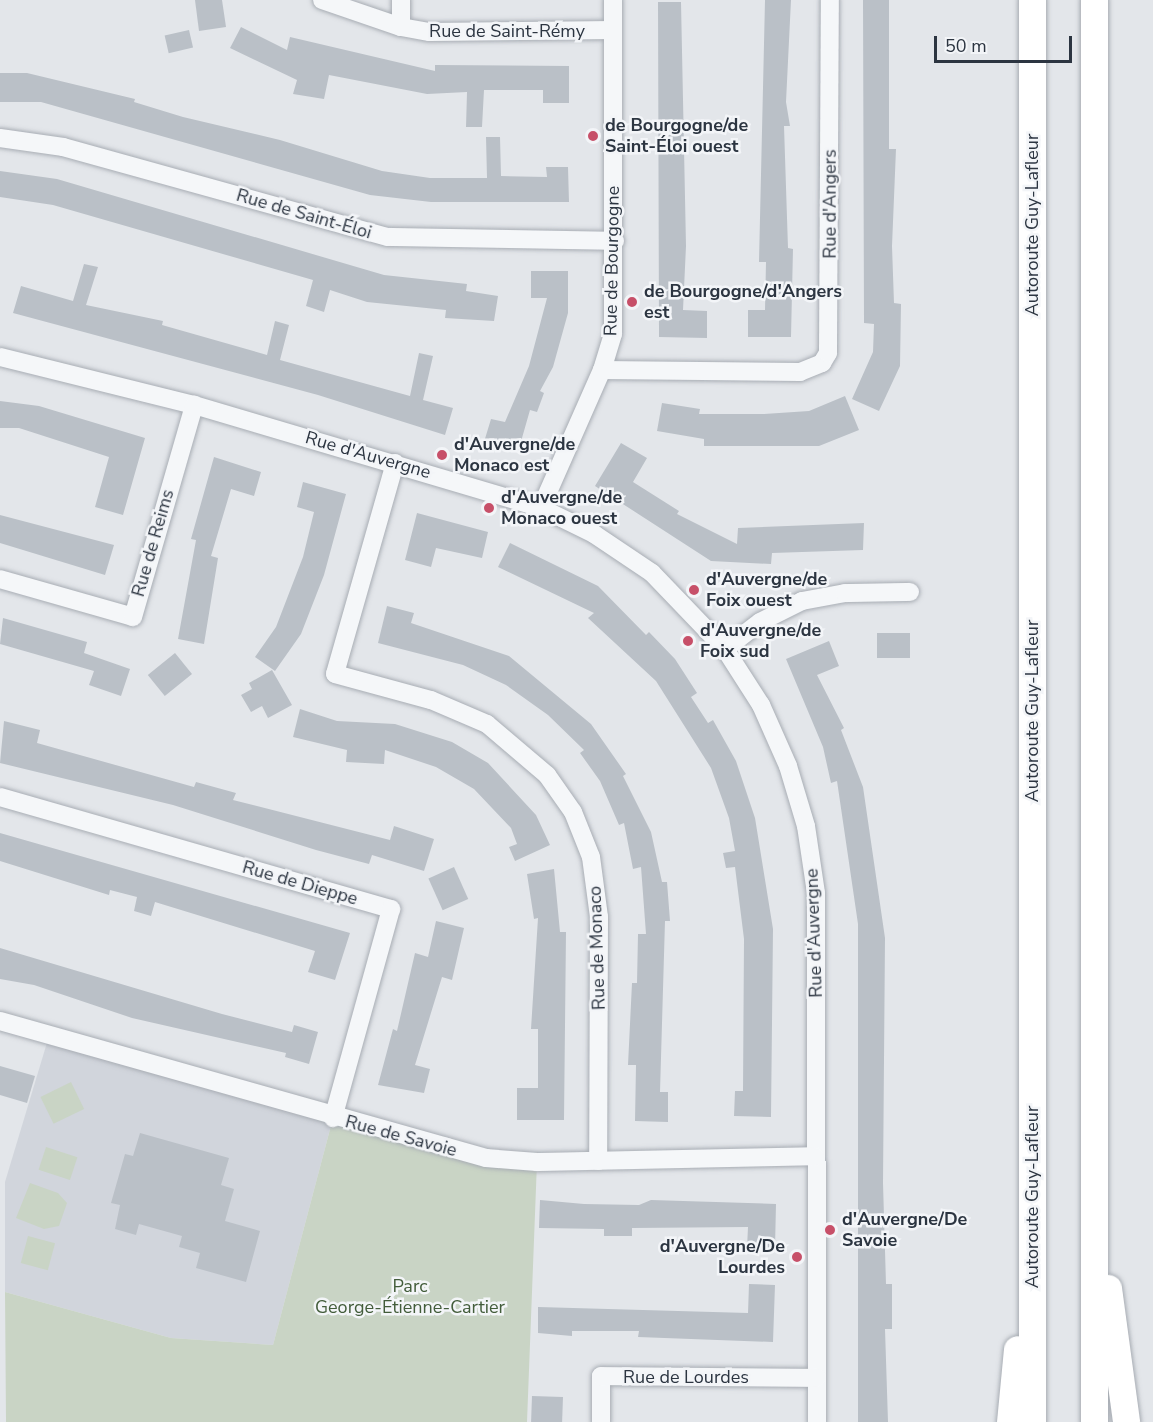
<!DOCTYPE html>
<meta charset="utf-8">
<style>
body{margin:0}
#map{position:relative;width:1153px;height:1422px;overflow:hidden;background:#e3e6ea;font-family:"Nunito Sans",sans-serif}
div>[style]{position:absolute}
.built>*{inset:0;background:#d1d5dc}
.green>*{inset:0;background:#c9d4c5;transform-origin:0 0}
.building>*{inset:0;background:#bac0c7;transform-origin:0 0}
.roads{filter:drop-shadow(0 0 2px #a8adb4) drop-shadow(0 0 2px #a8adb4)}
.minor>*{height:18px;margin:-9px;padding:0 9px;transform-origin:9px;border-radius:9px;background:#f5f7f9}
.highway>*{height:27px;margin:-13.5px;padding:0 13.5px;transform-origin:13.5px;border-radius:13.5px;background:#fff}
.dots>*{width:16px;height:16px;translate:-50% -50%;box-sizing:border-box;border:3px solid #f3f5f8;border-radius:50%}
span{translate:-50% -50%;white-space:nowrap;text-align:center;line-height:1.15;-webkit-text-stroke:5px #f3f5f8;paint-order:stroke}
.street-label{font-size:18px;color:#2c3541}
.poi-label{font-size:18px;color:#2c3541;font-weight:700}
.left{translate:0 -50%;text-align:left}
.right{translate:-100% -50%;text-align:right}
.park-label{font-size:18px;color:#425c3a}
.scale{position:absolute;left:934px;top:36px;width:138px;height:27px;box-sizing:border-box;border:3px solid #2c3541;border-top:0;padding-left:8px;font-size:18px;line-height:21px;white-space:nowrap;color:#2c3541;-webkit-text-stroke:4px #f3f5f8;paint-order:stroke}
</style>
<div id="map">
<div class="built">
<div style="clip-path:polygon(49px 1036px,333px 1118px,273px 1345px,171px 1338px,5px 1292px,5px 1182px)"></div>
</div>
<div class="green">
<div style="left:71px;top:1082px;width:30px;height:34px;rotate:64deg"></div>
<div style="clip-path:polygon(333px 1118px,537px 1162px,527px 1422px,6px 1422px,5px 1292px,171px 1338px,273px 1345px)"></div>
<div style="left:46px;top:1147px;width:33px;height:24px;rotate:18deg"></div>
<div style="clip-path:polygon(30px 1183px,58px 1193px,67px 1203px,59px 1226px,44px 1229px,16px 1218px)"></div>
<div style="left:28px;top:1236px;width:28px;height:28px;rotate:15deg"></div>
</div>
<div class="building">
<div style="clip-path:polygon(195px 0,222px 0,226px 27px,199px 31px)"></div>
<div style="clip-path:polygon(765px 0,791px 0,786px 102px,790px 126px,784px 126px,788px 248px,793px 249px,791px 337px,748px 337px,748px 310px,765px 310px,766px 262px,759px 262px)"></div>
<div style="clip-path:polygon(863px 0,889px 0,889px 149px,896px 149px,892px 246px,894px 303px,901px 304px,900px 366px,879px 411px,852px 399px,873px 352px,874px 324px,864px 323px)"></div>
<div style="clip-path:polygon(658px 2px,681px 2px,686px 246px,683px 310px,707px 311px,707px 338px,659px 337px)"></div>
<div style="clip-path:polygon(241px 27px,287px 50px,290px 37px,435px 71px,435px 65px,569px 66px,569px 103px,543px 103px,543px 90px,484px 90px,482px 127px,466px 127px,467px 92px,427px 94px,329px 75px,324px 99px,293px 94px,297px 80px,230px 48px)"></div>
<div style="left:189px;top:30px;width:18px;height:25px;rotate:77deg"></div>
<div style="clip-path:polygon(0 73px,27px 73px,135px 99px,134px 102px,183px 117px,280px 140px,382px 171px,430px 178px,487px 178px,486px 137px,500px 137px,501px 176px,547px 177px,546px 167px,568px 167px,569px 202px,431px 202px,370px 195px,41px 102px,0 102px)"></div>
<div style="clip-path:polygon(0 171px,57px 179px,384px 275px,467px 284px,466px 291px,498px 296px,494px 321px,445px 318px,446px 310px,367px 302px,330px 290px,324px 312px,306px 306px,313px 280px,53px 205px,0 197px)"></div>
<div style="clip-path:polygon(84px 264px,98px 267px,86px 305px,163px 321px,162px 325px,267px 355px,275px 321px,289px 325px,280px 360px,410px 396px,419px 353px,433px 356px,423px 400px,453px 408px,445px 435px,318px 395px,13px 313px,21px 286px,73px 301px)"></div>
<div style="clip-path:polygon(531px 271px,568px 271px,568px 313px,553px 367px,540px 391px,544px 393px,537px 412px,530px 410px,518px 452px,484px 442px,491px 419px,505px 422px,529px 366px,547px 298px,531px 298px)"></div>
<div style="clip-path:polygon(845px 396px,859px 430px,819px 446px,704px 446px,704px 439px,657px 431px,662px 403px,700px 409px,699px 414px,764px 414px,809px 411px)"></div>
<div style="clip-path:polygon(0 401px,39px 406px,145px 438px,123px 515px,95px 507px,109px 457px,19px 428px,0 428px)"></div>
<div style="clip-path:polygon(621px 443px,647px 458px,633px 482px,679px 511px,677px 514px,737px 544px,738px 528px,864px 523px,863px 550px,772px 553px,771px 564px,711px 561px,595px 486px)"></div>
<div style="clip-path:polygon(214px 457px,261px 472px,254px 496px,231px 489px,211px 556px,218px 558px,204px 644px,178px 639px,196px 540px,191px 539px)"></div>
<div style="clip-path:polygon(303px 482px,346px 494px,324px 575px,301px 634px,275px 671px,255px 657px,276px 627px,303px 557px,314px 512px,297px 507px)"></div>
<div style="clip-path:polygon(417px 513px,488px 532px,482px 558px,436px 548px,431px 567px,405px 560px)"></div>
<div style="clip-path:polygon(0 515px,114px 545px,105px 575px,0 543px)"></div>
<div style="clip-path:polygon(510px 543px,598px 586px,646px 635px,649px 632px,675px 659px,697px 693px,691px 697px,708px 723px,713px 720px,736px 761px,755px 818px,773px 929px,771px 1117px,734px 1116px,735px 1091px,743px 1091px,744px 939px,735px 867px,726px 868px,723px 853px,735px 851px,729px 818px,711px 768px,656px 681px,588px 618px,594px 613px,498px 567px)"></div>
<div style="clip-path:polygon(387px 606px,414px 613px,411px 623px,509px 656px,591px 724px,626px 774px,623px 776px,651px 832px,662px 882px,667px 882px,670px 921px,665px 921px,660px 1092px,668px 1092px,668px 1122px,635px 1121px,636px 1065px,628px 1065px,632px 983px,637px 983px,638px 934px,646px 934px,641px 867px,633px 869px,624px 823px,619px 825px,600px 781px,580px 753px,584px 750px,548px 715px,506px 685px,463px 665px,378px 643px)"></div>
<div style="clip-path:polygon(3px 618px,87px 642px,84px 653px,130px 669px,121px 696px,89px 685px,94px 671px,0 644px)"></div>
<div style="left:877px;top:633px;width:33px;height:25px"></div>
<div style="clip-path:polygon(829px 641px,839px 666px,817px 675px,844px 728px,841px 730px,863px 787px,885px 938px,883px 1183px,886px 1284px,892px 1284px,892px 1329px,885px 1329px,888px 1422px,858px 1422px,858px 924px,837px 781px,831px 783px,823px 747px,786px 659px)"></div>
<div style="left:175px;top:653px;width:27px;height:35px;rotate:51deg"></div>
<div style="clip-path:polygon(272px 670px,292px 705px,268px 718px,262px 706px,251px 712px,241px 695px,252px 689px,249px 683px)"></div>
<div style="clip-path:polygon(300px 709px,337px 721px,395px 724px,452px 742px,488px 763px,536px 815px,550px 845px,515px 861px,509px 847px,517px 844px,511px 828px,474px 789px,436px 767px,385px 750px,384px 764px,346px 762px,347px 750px,293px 737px)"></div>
<div style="clip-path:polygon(4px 721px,40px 730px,37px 743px,194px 787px,196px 782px,236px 793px,233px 800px,390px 840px,394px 826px,434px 839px,424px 871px,372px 855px,369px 864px,316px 850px,173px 805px,0 763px)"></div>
<div style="clip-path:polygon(0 833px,350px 933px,335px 980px,308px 972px,315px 951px,155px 902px,151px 916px,134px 911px,137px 897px,110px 890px,109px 895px,0 861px)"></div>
<div style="left:454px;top:867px;width:35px;height:28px;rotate:66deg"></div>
<div style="clip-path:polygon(554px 869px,560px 932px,566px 932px,564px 1120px,517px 1120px,517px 1088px,538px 1088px,538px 1029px,531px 1029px,538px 918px,534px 919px,527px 874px)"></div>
<div style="clip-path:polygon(436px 921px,464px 928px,452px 980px,442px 977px,415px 1065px,430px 1069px,424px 1093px,378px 1085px,393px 1029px,397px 1031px,415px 953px,428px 957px)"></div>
<div style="clip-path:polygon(0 948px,222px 1014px,292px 1032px,294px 1025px,318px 1032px,309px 1064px,285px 1057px,286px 1053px,132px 1018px,34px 985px,0 979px)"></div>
<div style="clip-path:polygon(0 1066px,35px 1076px,27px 1103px,0 1095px)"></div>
<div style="clip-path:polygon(140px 1133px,229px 1158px,221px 1185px,234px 1189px,225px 1221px,260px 1231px,246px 1282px,196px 1268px,200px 1253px,179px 1247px,182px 1236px,139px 1224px,136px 1235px,115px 1229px,120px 1205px,111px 1203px,125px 1154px,133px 1156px)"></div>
<div style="clip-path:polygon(540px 1200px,584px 1204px,639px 1205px,651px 1200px,776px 1204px,775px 1248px,747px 1248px,748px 1227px,632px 1228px,632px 1236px,604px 1236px,604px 1229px,539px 1228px)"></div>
<div style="clip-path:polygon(749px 1284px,775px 1285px,773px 1342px,638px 1337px,639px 1331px,572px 1331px,572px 1336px,538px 1333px,538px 1307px,748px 1313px)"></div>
<div style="left:532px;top:1396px;width:31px;height:26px;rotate:2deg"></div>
</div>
<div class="roads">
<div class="minor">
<div style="left:322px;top:0;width:83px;rotate:18.9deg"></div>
<div style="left:401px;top:27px;width:29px;rotate:10deg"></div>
<div style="left:430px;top:32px;width:183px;rotate:-0.6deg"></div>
<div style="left:401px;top:27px;width:27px;rotate:-90deg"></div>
<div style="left:0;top:138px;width:64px;rotate:8.1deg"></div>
<div style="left:63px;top:147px;width:337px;rotate:15.5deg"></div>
<div style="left:388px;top:237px;width:227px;rotate:1deg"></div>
<div style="left:0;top:357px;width:200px;rotate:13.9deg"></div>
<div style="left:194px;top:405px;width:362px;rotate:16.5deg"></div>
<div style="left:541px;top:508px;width:59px;rotate:26.1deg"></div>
<div style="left:594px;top:534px;width:70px;rotate:33.9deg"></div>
<div style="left:652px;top:573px;width:105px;rotate:46.2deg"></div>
<div style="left:725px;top:649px;width:67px;rotate:57.3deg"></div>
<div style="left:761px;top:705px;width:67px;rotate:66.1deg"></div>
<div style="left:788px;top:766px;width:63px;rotate:73.3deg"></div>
<div style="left:806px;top:826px;width:68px;rotate:81.5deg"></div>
<div style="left:816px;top:893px;width:529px;rotate:89.89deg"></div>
<div style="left:602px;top:370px;width:198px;rotate:0.6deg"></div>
<div style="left:800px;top:372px;width:24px;rotate:-22deg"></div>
<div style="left:822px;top:363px;width:12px;rotate:-59deg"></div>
<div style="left:828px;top:353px;width:353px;rotate:-89.7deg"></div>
<div style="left:395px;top:463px;width:219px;rotate:105.9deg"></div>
<div style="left:335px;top:674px;width:99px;rotate:15.2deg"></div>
<div style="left:431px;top:700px;width:61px;rotate:23.2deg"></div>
<div style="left:487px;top:724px;width:79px;rotate:40.4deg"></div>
<div style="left:547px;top:775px;width:45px;rotate:54.9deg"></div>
<div style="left:573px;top:812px;width:48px;rotate:68.2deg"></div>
<div style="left:591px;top:857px;width:61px;rotate:82.4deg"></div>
<div style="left:599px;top:917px;width:244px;rotate:90.2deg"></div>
<div style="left:541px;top:508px;width:151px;rotate:-66.2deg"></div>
<div style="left:602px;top:370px;width:38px;rotate:-73deg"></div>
<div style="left:613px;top:334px;width:334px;rotate:-90deg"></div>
<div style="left:0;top:579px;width:138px;rotate:15.9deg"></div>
<div style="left:133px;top:617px;width:221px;rotate:-73.9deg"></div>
<div style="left:725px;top:649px;width:44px;rotate:-37.6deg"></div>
<div style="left:760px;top:622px;width:47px;rotate:-26.6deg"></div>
<div style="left:802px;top:601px;width:44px;rotate:-10.5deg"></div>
<div style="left:845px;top:593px;width:65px;rotate:-0.9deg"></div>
<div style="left:0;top:797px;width:407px;rotate:16deg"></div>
<div style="left:391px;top:909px;width:217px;rotate:105.5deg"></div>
<div style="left:0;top:1021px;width:505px;rotate:15.74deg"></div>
<div style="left:486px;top:1158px;width:51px;rotate:4.5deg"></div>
<div style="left:537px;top:1162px;width:278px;rotate:-1.2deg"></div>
<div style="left:601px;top:1422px;width:46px;rotate:-90deg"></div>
<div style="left:601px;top:1376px;width:216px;rotate:0.5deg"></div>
</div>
<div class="highway">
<div style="left:1108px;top:1288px;width:135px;rotate:82.3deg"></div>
<div style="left:1010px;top:1422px;width:73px;rotate:-84.5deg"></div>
<div style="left:1032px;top:1422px;width:1422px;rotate:-90deg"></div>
<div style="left:1094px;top:1422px;width:1422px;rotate:-90deg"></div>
</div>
</div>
<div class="dots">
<div style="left:593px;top:136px;background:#c75069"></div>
<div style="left:632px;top:302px;background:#c75069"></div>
<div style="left:442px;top:455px;background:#c75069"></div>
<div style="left:489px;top:508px;background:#c75069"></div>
<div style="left:694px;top:590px;background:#c75069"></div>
<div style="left:688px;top:641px;background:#c75069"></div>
<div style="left:830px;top:1230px;background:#c75069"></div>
<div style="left:797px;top:1257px;background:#c75069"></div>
</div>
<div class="street-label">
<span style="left:507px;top:31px">Rue de Saint-Rémy</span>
<span style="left:830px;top:204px;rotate:-90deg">Rue d'Angers</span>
<span style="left:304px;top:214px;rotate:16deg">Rue de Saint-Éloi</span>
<span style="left:1032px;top:225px;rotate:-90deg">Autoroute Guy-Lafleur</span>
<span style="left:612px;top:261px;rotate:-89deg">Rue de Bourgogne</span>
<span style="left:368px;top:455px;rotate:16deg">Rue d'Auvergne</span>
<span style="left:153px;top:543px;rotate:-74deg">Rue de Reims</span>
<span style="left:1032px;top:711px;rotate:-90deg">Autoroute Guy-Lafleur</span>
<span style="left:300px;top:883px;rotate:16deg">Rue de Dieppe</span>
<span style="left:814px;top:933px;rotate:-92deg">Rue d'Auvergne</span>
<span style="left:597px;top:948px;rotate:-92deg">Rue de Monaco</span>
<span style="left:401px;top:1136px;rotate:15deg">Rue de Savoie</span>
<span style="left:1032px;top:1197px;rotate:-90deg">Autoroute Guy-Lafleur</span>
<span style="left:686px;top:1377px">Rue de Lourdes</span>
</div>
<div class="poi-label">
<span class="left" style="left:605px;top:136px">de Bourgogne/de<br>Saint-Éloi ouest</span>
<span class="left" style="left:644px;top:302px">de Bourgogne/d'Angers<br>est</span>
<span class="left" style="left:454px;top:455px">d'Auvergne/de<br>Monaco est</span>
<span class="left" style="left:501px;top:508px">d'Auvergne/de<br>Monaco ouest</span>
<span class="left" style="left:706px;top:590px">d'Auvergne/de<br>Foix ouest</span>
<span class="left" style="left:700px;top:641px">d'Auvergne/de<br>Foix sud</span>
<span class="left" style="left:842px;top:1230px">d'Auvergne/De<br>Savoie</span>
<span class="right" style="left:785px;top:1257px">d'Auvergne/De<br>Lourdes</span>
</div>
<div class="park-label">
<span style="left:410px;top:1297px">Parc<br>George-Étienne-Cartier</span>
</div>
<div class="scale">50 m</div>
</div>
